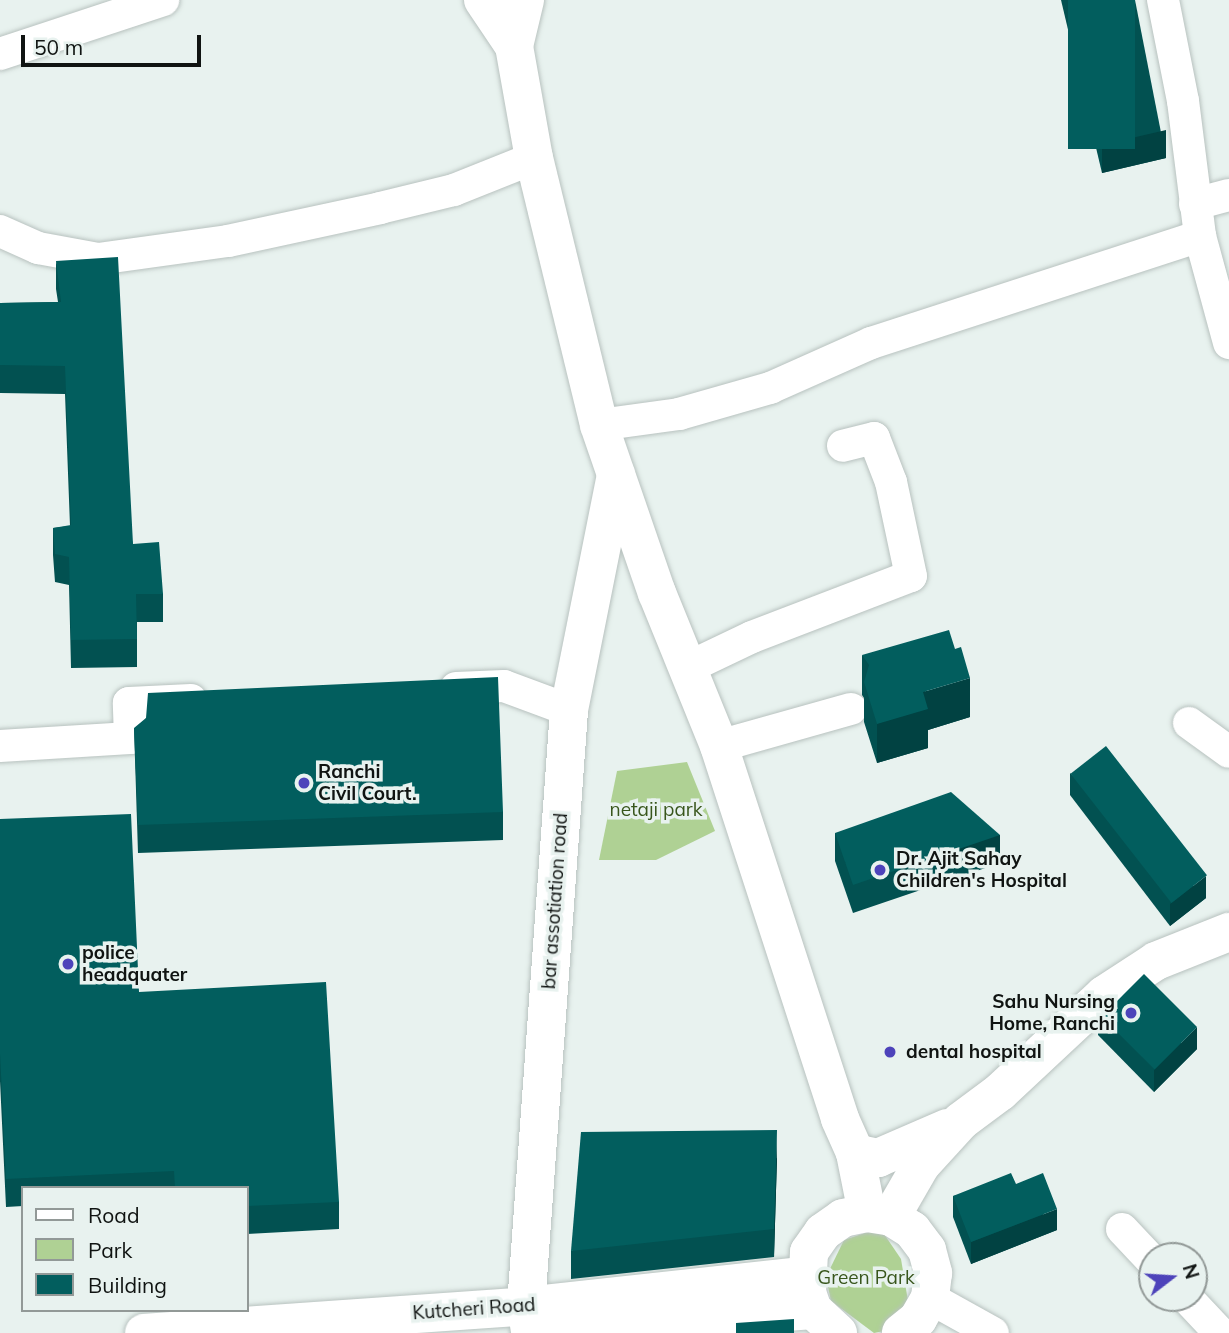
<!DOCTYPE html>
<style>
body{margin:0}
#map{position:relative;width:1229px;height:1333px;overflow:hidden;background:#e8f2ef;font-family:Mulish,sans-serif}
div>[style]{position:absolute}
.green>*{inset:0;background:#afd194}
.roads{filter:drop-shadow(0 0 2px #b8c2bf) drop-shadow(0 0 2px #b8c2bf)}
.minor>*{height:32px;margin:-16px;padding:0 16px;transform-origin:16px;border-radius:16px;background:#fff}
.major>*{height:38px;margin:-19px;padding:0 19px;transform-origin:19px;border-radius:19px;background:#fff}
.wall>*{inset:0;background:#025151}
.shaded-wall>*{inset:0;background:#014242;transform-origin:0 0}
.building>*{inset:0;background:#025e5e;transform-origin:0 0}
.dots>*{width:19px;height:19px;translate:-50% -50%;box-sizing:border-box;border:4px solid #e8f2ef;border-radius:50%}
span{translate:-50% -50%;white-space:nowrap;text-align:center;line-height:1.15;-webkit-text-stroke:7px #e8f2ef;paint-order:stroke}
.poi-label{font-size:19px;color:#101412;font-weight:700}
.left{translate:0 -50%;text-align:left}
.right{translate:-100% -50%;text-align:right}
.park-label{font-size:19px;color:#38561c}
.street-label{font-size:19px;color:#101412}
.legend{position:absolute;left:21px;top:1186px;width:228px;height:126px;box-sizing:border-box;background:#e8f2ef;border:2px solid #929997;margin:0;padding:9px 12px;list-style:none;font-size:21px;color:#101412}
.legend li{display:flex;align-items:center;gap:14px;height:35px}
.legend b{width:35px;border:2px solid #929997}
.north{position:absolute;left:1138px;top:1242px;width:70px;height:70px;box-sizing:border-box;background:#e8f2ef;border:2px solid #929997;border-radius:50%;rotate:73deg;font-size:19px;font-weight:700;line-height:28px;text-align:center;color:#101412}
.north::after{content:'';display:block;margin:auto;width:24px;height:32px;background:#4d43ba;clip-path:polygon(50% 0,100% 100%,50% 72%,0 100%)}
.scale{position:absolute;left:21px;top:35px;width:180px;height:32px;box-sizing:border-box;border:4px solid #101412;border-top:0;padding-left:9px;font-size:21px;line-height:24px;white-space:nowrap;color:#101412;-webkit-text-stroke:5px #e8f2ef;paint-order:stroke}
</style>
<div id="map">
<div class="green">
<div style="clip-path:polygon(687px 762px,715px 831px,656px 860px,599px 860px,617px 771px)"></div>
<div style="clip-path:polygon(880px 1228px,901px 1259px,908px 1301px,894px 1329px,874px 1333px,831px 1301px,826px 1277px,844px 1240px)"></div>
</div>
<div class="roads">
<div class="minor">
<div style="left:1163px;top:0;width:103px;rotate:78.8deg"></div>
<div style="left:1183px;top:101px;width:136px;rotate:82.8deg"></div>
<div style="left:1200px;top:236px;width:111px;rotate:74.8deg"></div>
<div style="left:0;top:54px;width:172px;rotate:-18.3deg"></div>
<div style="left:1195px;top:204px;width:35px;rotate:-15deg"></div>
<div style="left:0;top:231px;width:42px;rotate:24.1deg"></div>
<div style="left:38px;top:248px;width:61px;rotate:10.4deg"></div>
<div style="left:98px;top:259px;width:131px;rotate:-7.9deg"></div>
<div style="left:228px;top:241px;width:156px;rotate:-12.2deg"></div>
<div style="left:380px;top:208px;width:76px;rotate:-13.7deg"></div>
<div style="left:454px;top:190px;width:86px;rotate:-21.8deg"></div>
<div style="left:599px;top:425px;width:81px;rotate:-7.8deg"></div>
<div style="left:679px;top:414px;width:95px;rotate:-15.9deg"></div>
<div style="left:770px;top:388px;width:111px;rotate:-24deg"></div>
<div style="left:871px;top:343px;width:346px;rotate:-18deg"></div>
<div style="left:687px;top:668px;width:72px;rotate:-25.5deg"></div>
<div style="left:752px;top:637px;width:170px;rotate:-21deg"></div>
<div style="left:911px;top:576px;width:96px;rotate:-102deg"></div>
<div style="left:891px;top:482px;width:47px;rotate:-111.1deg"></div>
<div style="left:874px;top:438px;width:32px;rotate:166deg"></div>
<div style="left:456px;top:688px;width:48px;rotate:-2.4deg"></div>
<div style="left:504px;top:686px;width:69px;rotate:20.3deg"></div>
<div style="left:1189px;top:723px;width:49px;rotate:35.9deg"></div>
<div style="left:0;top:746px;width:130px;rotate:-3.5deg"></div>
<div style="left:130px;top:738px;width:35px;rotate:-92deg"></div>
<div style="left:129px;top:703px;width:62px;rotate:-2.8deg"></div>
<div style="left:719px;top:746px;width:137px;rotate:-15.7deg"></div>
<div style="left:1122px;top:1229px;width:44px;rotate:46.8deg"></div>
<div style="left:930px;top:1298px;width:72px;rotate:29.1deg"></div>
<div style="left:1187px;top:1298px;width:48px;rotate:46.7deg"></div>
</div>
<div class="major">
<div style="left:483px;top:0;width:55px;rotate:56deg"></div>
<div style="left:525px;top:0;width:47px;rotate:103.4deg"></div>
<div style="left:514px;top:46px;width:114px;rotate:79.9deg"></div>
<div style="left:534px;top:158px;width:275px;rotate:76.3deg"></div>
<div style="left:599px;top:425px;width:178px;rotate:71deg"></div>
<div style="left:657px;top:593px;width:165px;rotate:67.9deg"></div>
<div style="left:719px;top:746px;width:392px;rotate:72deg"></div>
<div style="left:840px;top:1119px;width:37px;rotate:66deg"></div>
<div style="left:855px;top:1153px;width:61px;rotate:78.7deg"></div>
<div style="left:855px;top:1153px;width:24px;rotate:12deg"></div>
<div style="left:878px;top:1158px;width:75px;rotate:-23.5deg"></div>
<div style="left:891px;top:1217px;width:60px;rotate:-60deg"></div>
<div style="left:921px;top:1165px;width:59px;rotate:-47.7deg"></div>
<div style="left:961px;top:1121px;width:49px;rotate:-36.6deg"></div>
<div style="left:1000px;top:1092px;width:142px;rotate:-43deg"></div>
<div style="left:1104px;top:995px;width:62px;rotate:-33.2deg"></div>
<div style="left:1156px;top:961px;width:79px;rotate:-21.7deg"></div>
<div style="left:540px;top:1330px;width:274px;rotate:-4.2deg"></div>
<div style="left:530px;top:1331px;width:25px;rotate:-99deg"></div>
<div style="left:526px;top:1306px;width:598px;rotate:-85.87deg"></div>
<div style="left:569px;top:710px;width:240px;rotate:-78.7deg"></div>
<div style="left:144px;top:1333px;width:383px;rotate:-4deg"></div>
<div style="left:526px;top:1306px;width:280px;rotate:-6.2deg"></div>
<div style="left:838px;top:1333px;width:34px;rotate:-137deg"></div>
<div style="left:813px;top:1310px;width:18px;rotate:-109deg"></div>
<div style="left:807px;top:1293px;width:41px;rotate:-87.2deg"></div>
<div style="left:809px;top:1252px;width:24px;rotate:-55deg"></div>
<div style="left:823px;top:1232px;width:24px;rotate:-35deg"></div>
<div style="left:843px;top:1218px;width:25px;rotate:-12deg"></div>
<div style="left:867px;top:1213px;width:24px;rotate:9deg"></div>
<div style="left:891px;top:1217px;width:25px;rotate:32deg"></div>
<div style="left:912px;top:1230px;width:25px;rotate:53deg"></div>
<div style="left:927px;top:1250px;width:24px;rotate:75deg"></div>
<div style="left:933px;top:1273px;width:25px;rotate:97deg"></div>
<div style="left:930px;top:1298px;width:24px;rotate:120deg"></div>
<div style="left:918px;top:1319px;width:22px;rotate:141deg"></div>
</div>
</div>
<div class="wall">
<div style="clip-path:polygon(1061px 0,1135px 0,1166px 158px,1102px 173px)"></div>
<div style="clip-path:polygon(56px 261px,133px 544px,163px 594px,163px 622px,137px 622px,137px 667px,71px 668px,69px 585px,55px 582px,53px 555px,53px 528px,70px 526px,65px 394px,0 393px,0 303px,58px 302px,56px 289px)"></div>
<div style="clip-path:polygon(862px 655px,970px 717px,928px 730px,928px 748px,877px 763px,864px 722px,864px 698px,862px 695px)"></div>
<div style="clip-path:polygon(134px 728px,503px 812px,503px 840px,138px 853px)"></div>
<div style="clip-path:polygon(1070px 773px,1206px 898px,1170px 926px,1070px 795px)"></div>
<div style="clip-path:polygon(0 819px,139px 992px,339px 1202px,339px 1229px,247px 1234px,247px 1188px,23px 1188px,23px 1206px,6px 1207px,0 1081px)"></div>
<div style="clip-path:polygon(835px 833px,1000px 863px,853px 913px,835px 861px)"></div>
<div style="clip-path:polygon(1098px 1013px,1197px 1049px,1154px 1092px,1098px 1035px)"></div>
<div style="clip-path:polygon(777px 1158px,774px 1257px,571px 1279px,571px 1251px)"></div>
<div style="clip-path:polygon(1016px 1184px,1057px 1230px,971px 1264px,953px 1217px,953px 1196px)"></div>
</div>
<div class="shaded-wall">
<div style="clip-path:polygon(1166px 130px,1166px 158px,1102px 173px,1102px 145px)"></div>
<div style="clip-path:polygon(970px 678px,970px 717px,928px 730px,928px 748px,877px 763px,877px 724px,923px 692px)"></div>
<div style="left:1000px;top:835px;width:28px;height:155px;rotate:90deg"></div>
<div style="clip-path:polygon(1206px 876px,1206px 898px,1170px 926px,1170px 904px)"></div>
<div style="clip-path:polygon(1197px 1027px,1197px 1049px,1154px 1092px,1154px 1070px)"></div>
<div style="clip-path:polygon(777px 1130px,777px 1158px,774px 1257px,774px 1229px)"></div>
<div style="clip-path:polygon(1057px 1209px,1057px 1230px,971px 1264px,971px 1242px)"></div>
</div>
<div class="building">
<div style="left:1068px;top:0;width:67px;height:149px"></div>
<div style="clip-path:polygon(118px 257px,133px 544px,159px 542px,163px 594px,136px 594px,137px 639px,71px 640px,69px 557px,55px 554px,53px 528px,71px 525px,65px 366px,0 365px,0 303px,61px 302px,56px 261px)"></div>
<div style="clip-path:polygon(949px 630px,955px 649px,961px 647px,970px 678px,923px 692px,928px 709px,877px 724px,864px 682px,869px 665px,862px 655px)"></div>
<div style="clip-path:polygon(498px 677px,503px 812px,138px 825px,134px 728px,146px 718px,148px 693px)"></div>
<div style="left:1106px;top:746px;width:164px;height:45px;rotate:52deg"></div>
<div style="clip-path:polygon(951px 792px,1000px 835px,853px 885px,835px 833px)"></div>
<div style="clip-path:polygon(131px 814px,139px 992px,326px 982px,339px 1202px,247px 1206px,247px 1188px,175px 1188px,174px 1171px,6px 1179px,0 1053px,0 819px)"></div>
<div style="left:1144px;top:974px;width:75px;height:60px;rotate:45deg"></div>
<div style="clip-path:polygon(777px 1130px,774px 1229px,571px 1251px,581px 1132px)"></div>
<div style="clip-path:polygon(1011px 1173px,1016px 1184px,1043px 1173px,1057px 1209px,971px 1242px,953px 1196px)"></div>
<div style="clip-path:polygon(794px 1319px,794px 1333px,736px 1333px,736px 1323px)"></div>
</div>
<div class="dots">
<div style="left:304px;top:783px;background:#4d43ba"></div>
<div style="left:880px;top:870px;background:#4d43ba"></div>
<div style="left:68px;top:964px;background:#4d43ba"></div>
<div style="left:1131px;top:1013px;background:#4d43ba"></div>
<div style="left:890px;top:1052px;background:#4d43ba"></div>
</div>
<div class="poi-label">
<span class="left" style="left:318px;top:783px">Ranchi<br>Civil Court.</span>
<span class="left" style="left:896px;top:870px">Dr. Ajit Sahay<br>Children's Hospital</span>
<span class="left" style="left:82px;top:964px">police<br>headquater</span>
<span class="right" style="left:1115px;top:1013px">Sahu Nursing<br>Home, Ranchi</span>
<span class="left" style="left:906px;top:1052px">dental hospital</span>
</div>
<div class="park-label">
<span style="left:656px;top:810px">netaji park</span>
<span style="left:866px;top:1278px">Green Park</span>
</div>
<div class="street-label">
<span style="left:555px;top:901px;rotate:-86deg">bar assotiation road</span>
<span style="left:474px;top:1309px;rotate:-4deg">Kutcheri Road</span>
</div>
<ul class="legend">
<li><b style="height:9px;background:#fff"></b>Road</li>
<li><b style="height:19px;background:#afd194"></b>Park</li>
<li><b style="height:19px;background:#025e5e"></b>Building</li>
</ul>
<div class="north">N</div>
<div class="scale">50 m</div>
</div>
